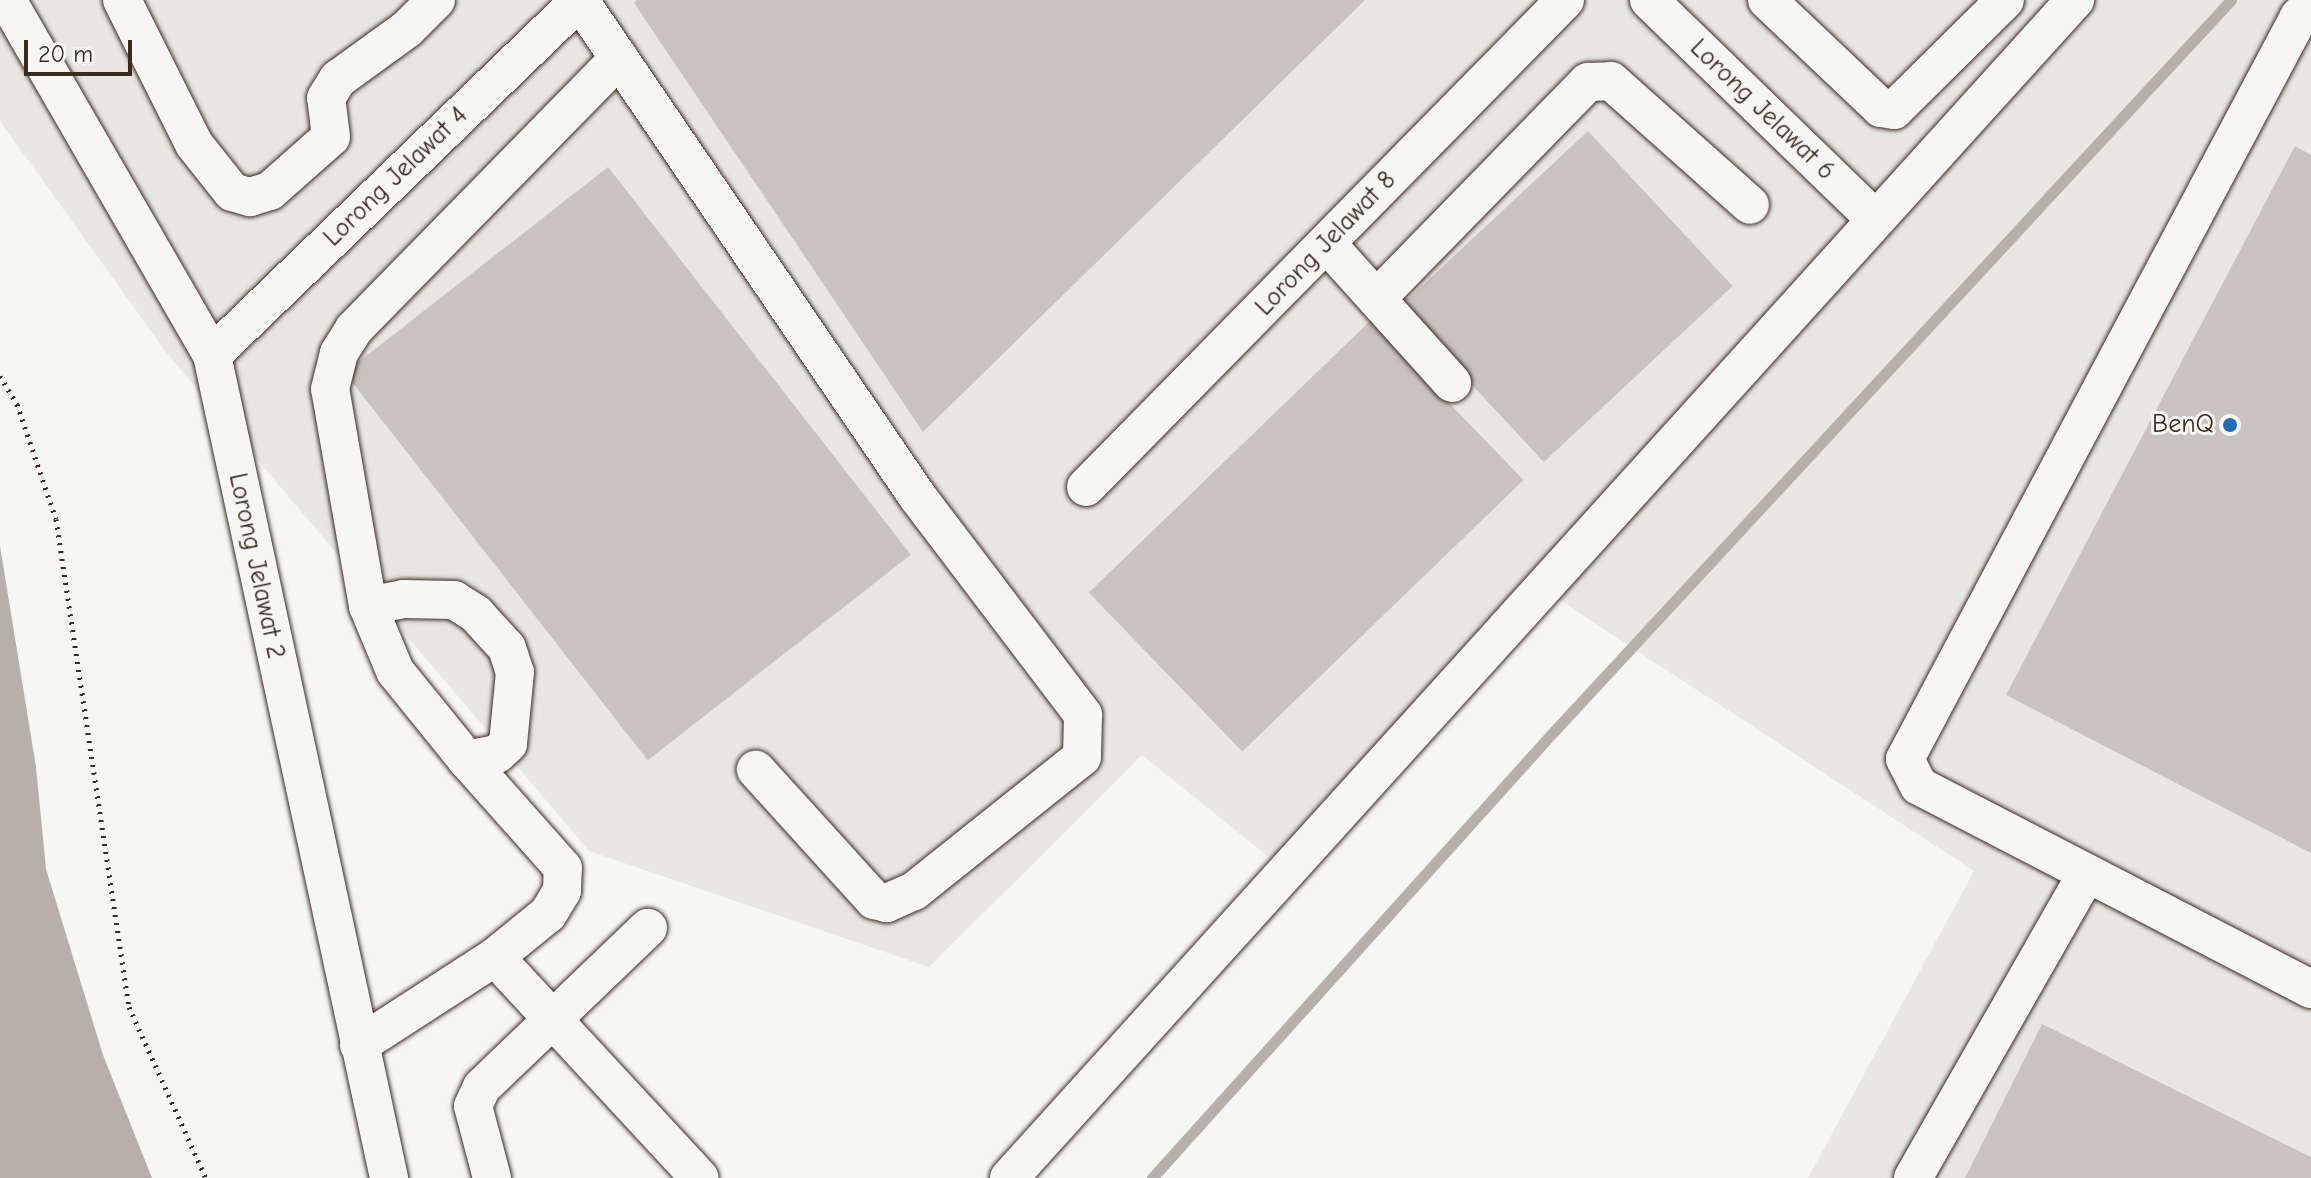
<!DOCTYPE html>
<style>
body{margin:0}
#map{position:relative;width:2311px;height:1178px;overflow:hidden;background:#f6f6f2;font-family:"Comic Neue",sans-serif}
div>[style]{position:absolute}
.built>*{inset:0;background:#e8e7e2}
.water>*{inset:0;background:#b6b0a9}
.stream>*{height:11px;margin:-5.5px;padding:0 5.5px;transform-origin:5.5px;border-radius:5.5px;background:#b6b0a9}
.building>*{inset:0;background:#c8c3be;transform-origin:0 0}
.path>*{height:5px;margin-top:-2.5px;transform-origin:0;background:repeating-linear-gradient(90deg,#3b2a1e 0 2px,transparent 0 8px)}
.roads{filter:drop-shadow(0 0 2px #3b2a1e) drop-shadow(0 0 2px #3b2a1e)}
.minor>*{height:38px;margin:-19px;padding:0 19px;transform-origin:19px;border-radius:19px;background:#f6f6f2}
.dots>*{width:22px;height:22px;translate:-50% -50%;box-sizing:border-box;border:4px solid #f6f6f2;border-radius:50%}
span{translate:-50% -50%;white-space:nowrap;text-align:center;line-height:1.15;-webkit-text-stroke:6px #f6f6f2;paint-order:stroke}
.street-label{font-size:26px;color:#3b2a1e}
.poi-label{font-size:26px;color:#3b2a1e}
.right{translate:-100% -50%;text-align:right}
.scale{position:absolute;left:24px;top:40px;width:108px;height:36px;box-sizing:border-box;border:4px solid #3b2a1e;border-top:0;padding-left:10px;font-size:24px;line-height:28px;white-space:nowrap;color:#3b2a1e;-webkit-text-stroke:6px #f6f6f2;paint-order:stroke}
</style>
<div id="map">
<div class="built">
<div style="clip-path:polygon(0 0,2311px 0,2311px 1178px,1808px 1178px,1974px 871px,1544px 590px,1275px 862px,1142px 755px,929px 967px,589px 851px,166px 352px,0 121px)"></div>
</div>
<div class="water">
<div style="clip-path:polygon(0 546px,36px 767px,46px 869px,103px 1055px,152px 1178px,0 1178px)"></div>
</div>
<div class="stream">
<div style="left:1152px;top:1178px;width:588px;rotate:-48.03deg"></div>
<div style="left:1545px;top:741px;width:1010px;rotate:-47.21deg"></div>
</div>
<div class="building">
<div style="clip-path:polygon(637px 0,1365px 0,923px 432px,634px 3px)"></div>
<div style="left:1588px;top:131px;width:212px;height:258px;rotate:47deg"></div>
<div style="clip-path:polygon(2295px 146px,2311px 155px,2311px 853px,2006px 695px)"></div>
<div style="left:608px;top:167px;width:492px;height:334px;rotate:52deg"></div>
<div style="left:1370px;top:321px;width:221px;height:391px;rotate:46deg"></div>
<div style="clip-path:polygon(2042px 1024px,2311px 1157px,2311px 1178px,1965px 1178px)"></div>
</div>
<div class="path">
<div style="left:0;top:376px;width:33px;rotate:59deg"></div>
<div style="left:17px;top:404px;width:121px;rotate:71.3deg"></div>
<div style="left:56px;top:519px;width:493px;rotate:81.5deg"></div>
<div style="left:129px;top:1007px;width:188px;rotate:65.8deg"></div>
</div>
<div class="roads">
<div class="minor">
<div style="left:7px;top:0;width:410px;rotate:60deg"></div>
<div style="left:212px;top:355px;width:842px;rotate:77.86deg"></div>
<div style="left:122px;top:0;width:161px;rotate:63.4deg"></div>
<div style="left:194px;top:144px;width:61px;rotate:51.6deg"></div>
<div style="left:232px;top:192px;width:19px;rotate:16deg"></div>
<div style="left:250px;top:197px;width:21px;rotate:-17deg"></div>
<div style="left:270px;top:191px;width:81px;rotate:-41.5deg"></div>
<div style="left:331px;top:137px;width:39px;rotate:-97deg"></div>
<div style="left:326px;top:98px;width:22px;rotate:-58deg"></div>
<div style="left:338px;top:79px;width:85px;rotate:-35.9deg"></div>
<div style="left:407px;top:29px;width:41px;rotate:-45deg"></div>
<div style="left:1649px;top:0;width:315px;rotate:44.1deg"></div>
<div style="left:1767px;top:0;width:157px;rotate:43.5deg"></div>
<div style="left:1881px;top:108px;width:13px;rotate:9deg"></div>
<div style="left:1894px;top:110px;width:156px;rotate:-44.7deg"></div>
<div style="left:580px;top:1px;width:599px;rotate:55.75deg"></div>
<div style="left:917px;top:496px;width:275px;rotate:52.8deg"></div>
<div style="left:1083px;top:715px;width:42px;rotate:91.4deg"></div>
<div style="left:1082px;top:757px;width:215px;rotate:141.4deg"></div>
<div style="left:914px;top:891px;width:30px;rotate:156deg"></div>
<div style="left:887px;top:903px;width:13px;rotate:-167deg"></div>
<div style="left:874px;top:900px;width:176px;rotate:-132.2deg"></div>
<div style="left:2311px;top:4px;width:18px;rotate:133deg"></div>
<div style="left:2299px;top:17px;width:840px;rotate:117.97deg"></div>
<div style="left:1905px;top:759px;width:30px;rotate:63deg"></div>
<div style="left:1919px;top:786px;width:441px;rotate:27.4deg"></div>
<div style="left:1327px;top:244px;width:187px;rotate:48deg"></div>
<div style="left:1377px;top:298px;width:302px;rotate:-45.7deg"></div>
<div style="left:1588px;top:82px;width:23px;rotate:-2deg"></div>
<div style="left:1611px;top:81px;width:186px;rotate:41.7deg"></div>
<div style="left:212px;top:355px;width:511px;rotate:-43.97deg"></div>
<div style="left:1086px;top:487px;width:683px;rotate:-45.47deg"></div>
<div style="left:368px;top:606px;width:37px;rotate:-11deg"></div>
<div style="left:404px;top:599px;width:50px;rotate:1.1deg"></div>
<div style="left:454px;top:600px;width:26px;rotate:32deg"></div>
<div style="left:476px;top:614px;width:46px;rotate:47.6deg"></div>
<div style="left:507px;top:648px;width:25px;rotate:72deg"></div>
<div style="left:515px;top:672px;width:72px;rotate:95.6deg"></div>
<div style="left:508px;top:744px;width:15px;rotate:138deg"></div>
<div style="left:497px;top:754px;width:31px;rotate:169deg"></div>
<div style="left:467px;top:760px;width:114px;rotate:-129deg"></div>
<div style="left:395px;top:671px;width:70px;rotate:-112.6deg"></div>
<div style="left:368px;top:606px;width:220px;rotate:-99.9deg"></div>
<div style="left:330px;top:389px;width:37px;rotate:-76deg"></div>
<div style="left:339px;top:353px;width:28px;rotate:-58deg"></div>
<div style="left:354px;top:329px;width:379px;rotate:-45.6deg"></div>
<div style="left:495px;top:957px;width:301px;rotate:47.2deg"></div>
<div style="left:359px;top:1045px;width:162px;rotate:-32.9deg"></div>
<div style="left:495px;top:957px;width:68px;rotate:-39.1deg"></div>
<div style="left:548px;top:914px;width:27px;rotate:-59deg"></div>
<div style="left:562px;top:891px;width:23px;rotate:-88deg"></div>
<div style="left:563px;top:868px;width:144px;rotate:-131.6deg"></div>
<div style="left:492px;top:1178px;width:74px;rotate:-104.8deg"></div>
<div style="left:473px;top:1106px;width:21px;rotate:-65deg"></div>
<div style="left:482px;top:1087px;width:230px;rotate:-43.8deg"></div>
<div style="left:1009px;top:1178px;width:1589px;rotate:-47.86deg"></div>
<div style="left:1913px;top:1178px;width:348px;rotate:-60.3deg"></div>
</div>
</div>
<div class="dots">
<div style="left:2230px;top:425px;background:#1f6fb2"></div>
</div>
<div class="street-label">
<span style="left:1762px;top:110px;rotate:44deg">Lorong Jelawat 6</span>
<span style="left:396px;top:177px;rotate:-44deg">Lorong Jelawat 4</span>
<span style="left:1326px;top:244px;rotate:-46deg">Lorong Jelawat 8</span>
<span style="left:256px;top:566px;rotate:78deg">Lorong Jelawat 2</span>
</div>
<div class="poi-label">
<span class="right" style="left:2214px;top:425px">BenQ</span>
</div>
<div class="scale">20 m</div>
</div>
